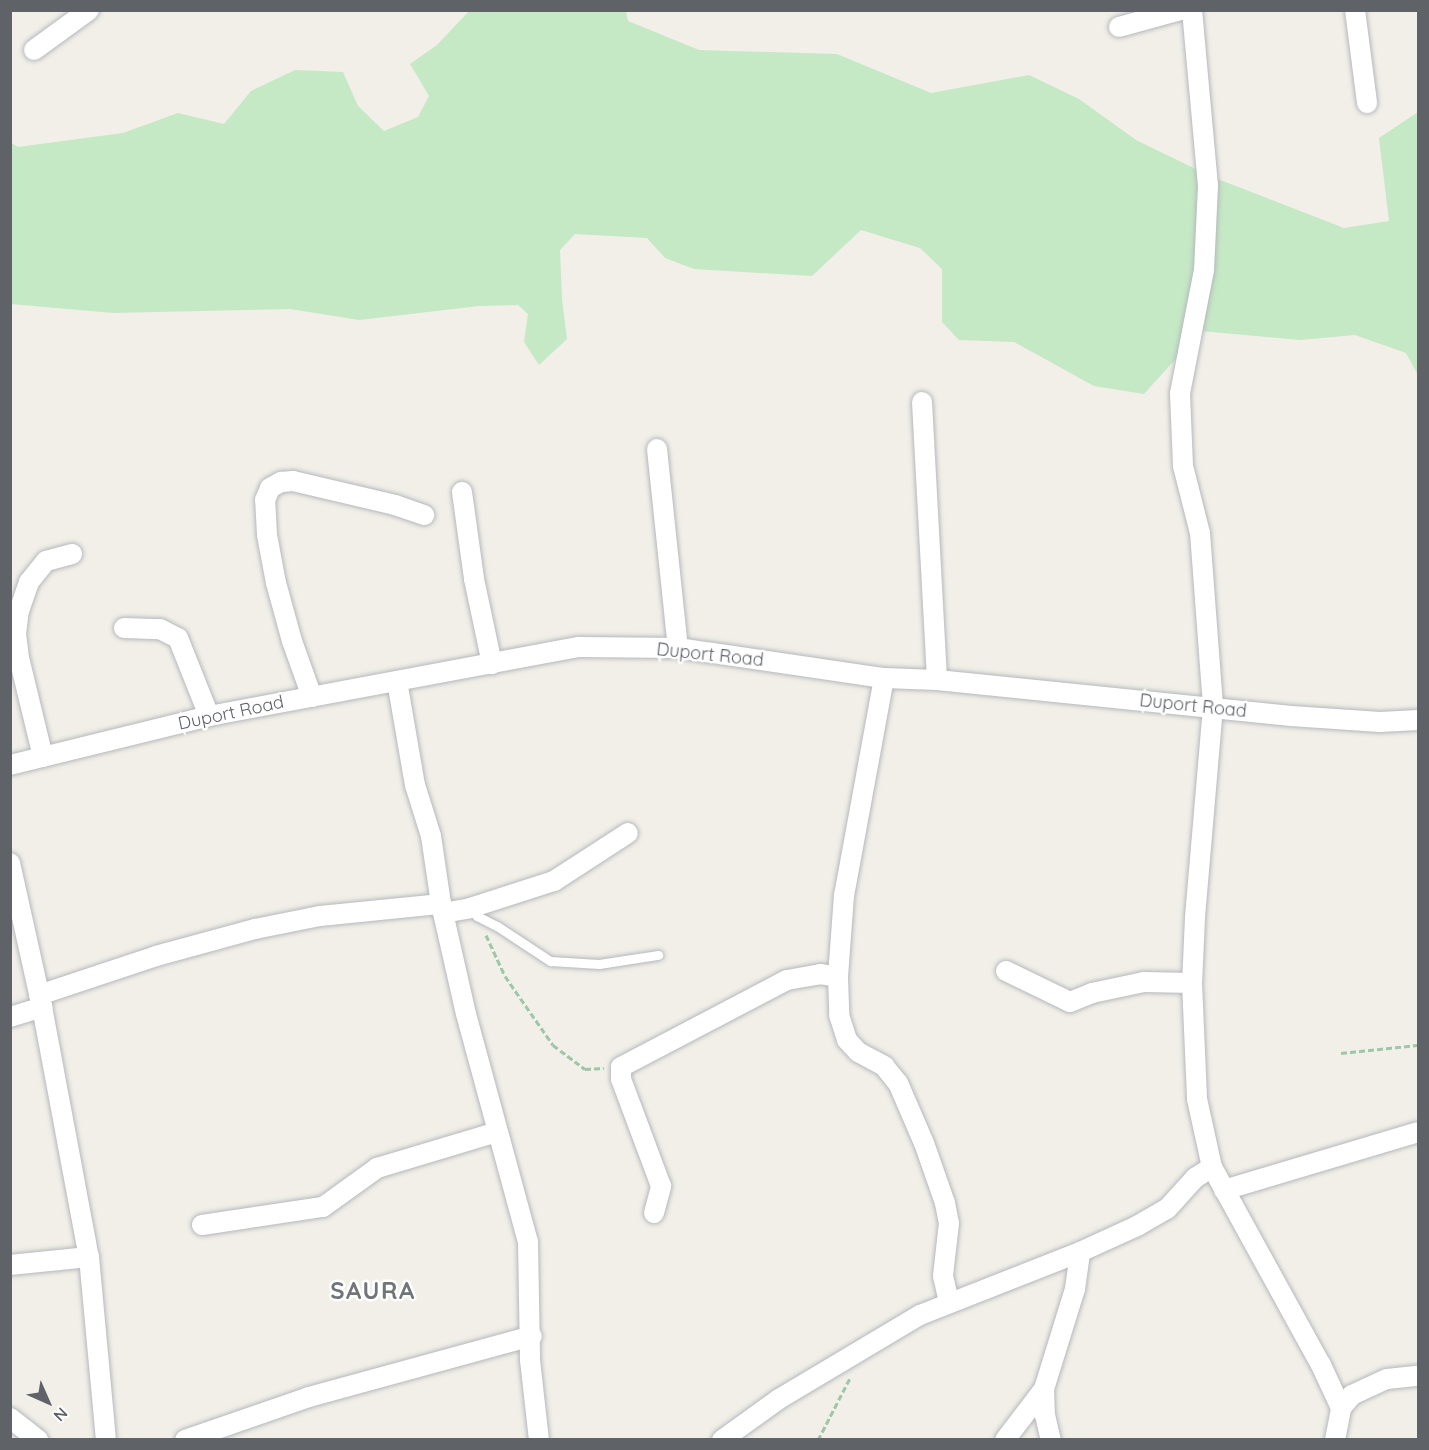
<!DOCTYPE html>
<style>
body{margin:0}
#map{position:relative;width:1429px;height:1450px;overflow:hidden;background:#f1efe8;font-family:Quicksand,sans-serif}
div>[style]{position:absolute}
.green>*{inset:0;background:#c5e8c5}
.path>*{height:3px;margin-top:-1.5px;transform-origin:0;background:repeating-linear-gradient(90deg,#9cc7a9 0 6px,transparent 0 9px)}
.roads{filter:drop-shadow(0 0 2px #b5b8bc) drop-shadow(0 0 2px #b5b8bc)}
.lane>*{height:9px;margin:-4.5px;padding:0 4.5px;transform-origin:4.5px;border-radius:4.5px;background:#fff}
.street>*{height:20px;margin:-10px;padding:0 10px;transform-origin:10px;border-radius:10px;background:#fff}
span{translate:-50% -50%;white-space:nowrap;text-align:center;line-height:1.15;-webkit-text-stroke:5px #fff;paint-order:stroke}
.street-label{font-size:18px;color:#5f6368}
.district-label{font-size:24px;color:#70757a;font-weight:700;letter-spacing:1.5px}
.frame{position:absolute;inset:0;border:12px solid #5f6368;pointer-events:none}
.north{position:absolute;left:18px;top:1372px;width:60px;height:60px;-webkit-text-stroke:4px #fff;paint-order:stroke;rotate:135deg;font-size:16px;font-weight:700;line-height:24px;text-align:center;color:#5f6368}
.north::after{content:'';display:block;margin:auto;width:21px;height:27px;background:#5f6368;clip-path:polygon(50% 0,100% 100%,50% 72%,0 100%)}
</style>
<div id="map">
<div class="green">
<div style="clip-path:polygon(470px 10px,626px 11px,628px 21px,699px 50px,837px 54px,931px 93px,1029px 75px,1079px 99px,1136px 140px,1210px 176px,1344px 228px,1389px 221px,1379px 138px,1418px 112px,1418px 375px,1406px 353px,1355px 335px,1300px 340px,1201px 331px,1144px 394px,1094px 386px,1014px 342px,959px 340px,942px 322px,942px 269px,920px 248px,861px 230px,812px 276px,694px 269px,665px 258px,647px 238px,575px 234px,560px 250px,562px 299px,567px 339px,539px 365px,524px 342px,528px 314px,518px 305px,479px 306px,359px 320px,290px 309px,113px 313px,11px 304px,10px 142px,18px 147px,123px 133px,178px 113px,224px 124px,251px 91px,295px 70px,343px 72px,358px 106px,384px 131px,418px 117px,429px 96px,410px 64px,437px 45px)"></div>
</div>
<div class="path">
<div style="left:486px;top:935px;width:45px;rotate:65.1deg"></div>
<div style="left:505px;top:976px;width:84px;rotate:55.2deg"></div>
<div style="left:553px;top:1045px;width:40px;rotate:37deg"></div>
<div style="left:585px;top:1069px;width:19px;rotate:-3deg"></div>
<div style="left:1341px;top:1053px;width:77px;rotate:-5.9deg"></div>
<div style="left:818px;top:1440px;width:70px;rotate:-62.7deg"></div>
</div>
<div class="roads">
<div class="lane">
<div style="left:470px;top:908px;width:11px;rotate:49deg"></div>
<div style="left:477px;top:916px;width:22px;rotate:27deg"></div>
<div style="left:497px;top:926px;width:64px;rotate:33.4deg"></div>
<div style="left:550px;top:961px;width:49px;rotate:3.5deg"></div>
<div style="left:599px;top:964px;width:60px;rotate:-8.7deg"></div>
</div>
<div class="street">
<div style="left:1192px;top:10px;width:177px;rotate:84.8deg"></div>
<div style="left:1208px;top:186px;width:84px;rotate:92.7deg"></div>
<div style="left:1204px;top:270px;width:126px;rotate:101deg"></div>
<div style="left:1180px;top:394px;width:72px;rotate:87.6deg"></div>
<div style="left:1183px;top:466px;width:69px;rotate:75.8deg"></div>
<div style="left:1200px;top:533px;width:174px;rotate:85.7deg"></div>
<div style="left:1213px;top:707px;width:212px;rotate:94.9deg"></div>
<div style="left:1195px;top:918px;width:65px;rotate:92.6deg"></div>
<div style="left:1192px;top:983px;width:116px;rotate:87.5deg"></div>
<div style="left:1197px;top:1099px;width:70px;rotate:77.6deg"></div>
<div style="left:1212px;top:1167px;width:226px;rotate:61.2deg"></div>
<div style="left:1321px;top:1365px;width:47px;rotate:65.1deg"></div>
<div style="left:1355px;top:10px;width:94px;rotate:82.6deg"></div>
<div style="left:1119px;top:27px;width:64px;rotate:-15.3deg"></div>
<div style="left:34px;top:50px;width:68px;rotate:-36deg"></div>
<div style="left:922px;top:402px;width:278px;rotate:86.9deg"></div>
<div style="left:657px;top:449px;width:200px;rotate:84deg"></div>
<div style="left:462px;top:492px;width:88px;rotate:82.1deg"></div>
<div style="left:474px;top:579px;width:87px;rotate:78deg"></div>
<div style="left:124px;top:628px;width:36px;rotate:2deg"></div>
<div style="left:160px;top:629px;width:20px;rotate:27deg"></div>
<div style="left:178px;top:638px;width:84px;rotate:68.3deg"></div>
<div style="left:884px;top:678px;width:221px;rotate:100.4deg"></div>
<div style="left:844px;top:895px;width:82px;rotate:94.2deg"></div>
<div style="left:838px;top:977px;width:38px;rotate:88deg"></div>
<div style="left:839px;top:1015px;width:26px;rotate:72deg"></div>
<div style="left:847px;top:1040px;width:16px;rotate:47deg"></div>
<div style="left:858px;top:1052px;width:30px;rotate:28deg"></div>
<div style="left:884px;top:1066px;width:22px;rotate:51deg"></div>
<div style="left:898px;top:1083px;width:65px;rotate:66.6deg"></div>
<div style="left:924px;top:1143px;width:64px;rotate:70.7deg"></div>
<div style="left:945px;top:1203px;width:20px;rotate:79deg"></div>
<div style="left:949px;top:1223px;width:53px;rotate:96.5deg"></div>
<div style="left:943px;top:1276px;width:27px;rotate:77deg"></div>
<div style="left:397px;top:681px;width:106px;rotate:80.2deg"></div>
<div style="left:415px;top:785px;width:53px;rotate:72.6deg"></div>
<div style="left:431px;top:836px;width:69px;rotate:81.6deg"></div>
<div style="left:441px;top:904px;width:113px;rotate:77.2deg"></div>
<div style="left:466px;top:1014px;width:236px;rotate:74.8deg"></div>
<div style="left:528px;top:1242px;width:118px;rotate:89deg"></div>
<div style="left:530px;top:1360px;width:81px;rotate:83.6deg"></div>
<div style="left:312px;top:697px;width:59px;rotate:-109.7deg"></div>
<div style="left:292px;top:641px;width:60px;rotate:-105.4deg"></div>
<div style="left:276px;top:583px;width:49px;rotate:-100.6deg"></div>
<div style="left:267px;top:535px;width:35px;rotate:-93deg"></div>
<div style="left:265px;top:500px;width:13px;rotate:-67deg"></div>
<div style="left:270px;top:488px;width:13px;rotate:-29deg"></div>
<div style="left:281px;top:482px;width:12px;rotate:-5deg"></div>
<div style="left:293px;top:481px;width:105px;rotate:13.2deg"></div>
<div style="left:395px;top:505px;width:31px;rotate:19deg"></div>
<div style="left:43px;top:757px;width:102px;rotate:-103.6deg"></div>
<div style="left:19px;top:658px;width:24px;rotate:-97deg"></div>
<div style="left:16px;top:634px;width:23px;rotate:-83deg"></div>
<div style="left:19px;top:611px;width:31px;rotate:-71deg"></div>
<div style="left:29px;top:582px;width:27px;rotate:-51deg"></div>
<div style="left:46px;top:561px;width:27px;rotate:-15deg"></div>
<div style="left:10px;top:765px;width:205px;rotate:-13.8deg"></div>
<div style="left:209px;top:716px;width:376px;rotate:-10.6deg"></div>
<div style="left:579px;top:647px;width:99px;rotate:0.6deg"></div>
<div style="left:678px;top:648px;width:208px;rotate:8.3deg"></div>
<div style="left:884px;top:678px;width:53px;rotate:2.2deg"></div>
<div style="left:937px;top:680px;width:356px;rotate:5.8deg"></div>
<div style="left:1291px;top:716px;width:89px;rotate:3.9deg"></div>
<div style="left:1380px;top:722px;width:38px;rotate:-3deg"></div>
<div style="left:10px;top:863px;width:148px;rotate:77.5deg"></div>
<div style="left:42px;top:1007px;width:254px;rotate:79.4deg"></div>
<div style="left:89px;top:1257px;width:184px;rotate:84.7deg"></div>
<div style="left:443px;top:913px;width:27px;rotate:-10deg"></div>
<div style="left:470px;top:908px;width:88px;rotate:-17.8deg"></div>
<div style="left:554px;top:881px;width:88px;rotate:-33deg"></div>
<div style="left:1006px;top:971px;width:71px;rotate:25.8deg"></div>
<div style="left:1070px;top:1002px;width:24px;rotate:-22deg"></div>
<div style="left:1092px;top:993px;width:53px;rotate:-11.9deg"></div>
<div style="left:1144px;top:982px;width:48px;rotate:1.2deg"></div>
<div style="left:39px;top:995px;width:123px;rotate:-18.4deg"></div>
<div style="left:156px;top:956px;width:103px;rotate:-15.3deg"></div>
<div style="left:255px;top:929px;width:66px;rotate:-11.3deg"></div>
<div style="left:320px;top:916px;width:122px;rotate:-5.7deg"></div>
<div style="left:10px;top:1017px;width:34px;rotate:-17deg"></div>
<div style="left:1224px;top:1190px;width:202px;rotate:-16.6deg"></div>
<div style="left:654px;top:1213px;width:28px;rotate:-75deg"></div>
<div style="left:661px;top:1186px;width:114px;rotate:-110.5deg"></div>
<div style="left:621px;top:1079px;width:12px;rotate:-90deg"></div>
<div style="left:621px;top:1067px;width:187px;rotate:-27.7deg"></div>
<div style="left:787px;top:980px;width:34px;rotate:-10deg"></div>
<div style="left:820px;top:974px;width:18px;rotate:9deg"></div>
<div style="left:202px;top:1225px;width:122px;rotate:-8.5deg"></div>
<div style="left:323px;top:1207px;width:67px;rotate:-35.8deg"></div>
<div style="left:377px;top:1168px;width:125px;rotate:-16.7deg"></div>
<div style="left:10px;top:1265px;width:79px;rotate:-5.8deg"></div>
<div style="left:1044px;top:1389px;width:26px;rotate:88deg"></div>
<div style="left:1045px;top:1415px;width:26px;rotate:77deg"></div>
<div style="left:10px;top:1418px;width:36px;rotate:38deg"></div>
<div style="left:185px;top:1440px;width:131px;rotate:-19.1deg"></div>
<div style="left:309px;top:1397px;width:231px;rotate:-15.3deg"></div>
<div style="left:722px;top:1440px;width:70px;rotate:-35.7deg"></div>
<div style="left:779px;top:1399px;width:164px;rotate:-30.8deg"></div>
<div style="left:920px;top:1315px;width:172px;rotate:-21.5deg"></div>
<div style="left:1080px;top:1252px;width:63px;rotate:-24.5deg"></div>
<div style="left:1137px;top:1226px;width:34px;rotate:-30deg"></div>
<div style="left:1167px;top:1209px;width:42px;rotate:-47.9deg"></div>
<div style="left:1195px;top:1178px;width:20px;rotate:-33deg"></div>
<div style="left:1005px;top:1440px;width:64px;rotate:-52.6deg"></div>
<div style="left:1044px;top:1389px;width:105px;rotate:-72.8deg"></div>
<div style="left:1075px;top:1289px;width:37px;rotate:-82deg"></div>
<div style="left:1335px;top:1440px;width:33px;rotate:-79deg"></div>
<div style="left:1341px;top:1408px;width:17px;rotate:-50deg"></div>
<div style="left:1352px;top:1395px;width:38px;rotate:-25deg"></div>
<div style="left:1387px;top:1379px;width:31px;rotate:-6deg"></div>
</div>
</div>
<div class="street-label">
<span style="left:710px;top:655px;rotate:6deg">Duport Road</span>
<span style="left:1193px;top:706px;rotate:6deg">Duport Road</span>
<span style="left:231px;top:713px;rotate:-12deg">Duport Road</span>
</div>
<div class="district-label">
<span style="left:373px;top:1291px">SAURA</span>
</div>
<div class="frame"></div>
<div class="north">N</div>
</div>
